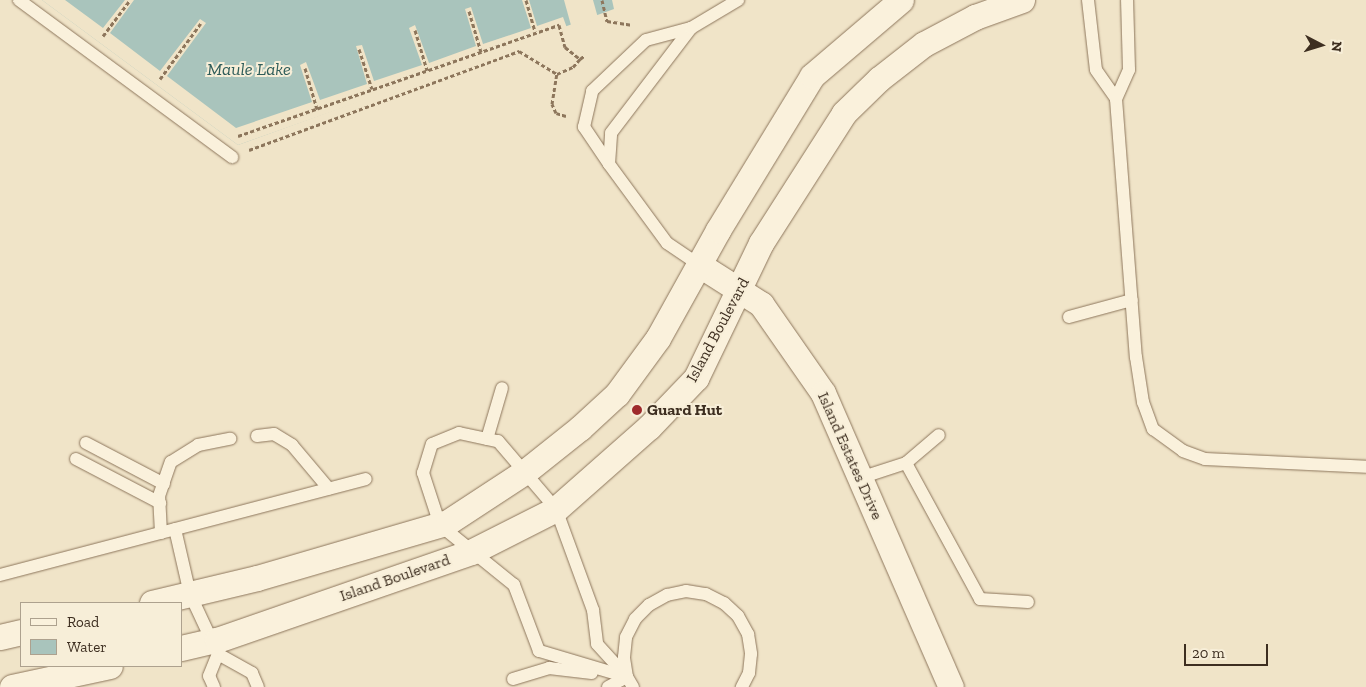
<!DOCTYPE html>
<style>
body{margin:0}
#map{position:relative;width:1366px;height:687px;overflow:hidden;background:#f0e4c8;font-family:"Zilla Slab",serif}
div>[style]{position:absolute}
.water>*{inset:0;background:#a9c4bc}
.pier>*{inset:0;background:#f0e4c8}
.path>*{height:3px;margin-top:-1.5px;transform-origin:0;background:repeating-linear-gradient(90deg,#8d765c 0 4px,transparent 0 6.5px)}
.roads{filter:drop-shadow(0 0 1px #8d765c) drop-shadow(0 0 1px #8d765c)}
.service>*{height:12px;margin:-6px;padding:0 6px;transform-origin:6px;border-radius:6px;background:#faf1dc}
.minor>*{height:25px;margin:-12.5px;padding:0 12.5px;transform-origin:12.5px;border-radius:12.5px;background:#faf1dc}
.dots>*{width:14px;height:14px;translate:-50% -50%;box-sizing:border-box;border:2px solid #f7eed8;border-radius:50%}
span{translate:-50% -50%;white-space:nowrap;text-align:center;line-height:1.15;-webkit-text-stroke:4px #f7eed8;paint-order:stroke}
.street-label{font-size:16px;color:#3d2e20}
.poi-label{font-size:16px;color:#3d2e20;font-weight:700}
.left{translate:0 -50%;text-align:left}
.water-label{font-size:18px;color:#2f5d5a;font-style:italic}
.legend{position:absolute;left:20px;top:602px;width:162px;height:65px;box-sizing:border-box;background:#f7eed8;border:1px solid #ada18e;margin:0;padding:6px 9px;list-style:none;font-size:15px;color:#3d2e20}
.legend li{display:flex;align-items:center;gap:10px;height:25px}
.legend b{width:25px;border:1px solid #ada18e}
.north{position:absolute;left:1296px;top:20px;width:50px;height:50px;-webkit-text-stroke:4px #f7eed8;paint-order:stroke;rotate:95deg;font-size:14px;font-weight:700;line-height:20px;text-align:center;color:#3d2e20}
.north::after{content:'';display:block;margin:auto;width:18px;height:22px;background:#3d2e20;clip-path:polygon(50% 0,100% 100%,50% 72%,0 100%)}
.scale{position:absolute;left:1184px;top:644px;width:84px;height:22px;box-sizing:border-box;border:2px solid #3d2e20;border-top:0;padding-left:6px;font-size:15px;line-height:18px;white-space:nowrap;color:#3d2e20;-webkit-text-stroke:4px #f7eed8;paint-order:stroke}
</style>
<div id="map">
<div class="water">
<div style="clip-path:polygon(42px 0,612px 0,614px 9px,238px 145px)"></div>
</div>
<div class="pier">
<div style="clip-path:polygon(42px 0,65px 0,103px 28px,125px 0,134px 0,110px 33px,160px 71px,200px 19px,206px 23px,167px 76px,236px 128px,312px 102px,300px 65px,306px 62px,320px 100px,367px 84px,356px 46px,362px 45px,374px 81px,422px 65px,409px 28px,415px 25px,429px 63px,476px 46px,465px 9px,471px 7px,483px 44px,531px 28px,522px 0,529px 0,537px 26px,563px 17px,567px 28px,238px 145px)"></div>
<div style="clip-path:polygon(564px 0,593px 0,598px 18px,572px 29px)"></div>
</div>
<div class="path">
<div style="left:526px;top:0;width:33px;rotate:74deg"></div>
<div style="left:602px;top:0;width:22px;rotate:77deg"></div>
<div style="left:607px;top:21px;width:26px;rotate:9deg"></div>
<div style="left:469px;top:11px;width:43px;rotate:73.7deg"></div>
<div style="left:415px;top:30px;width:42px;rotate:73.3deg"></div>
<div style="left:103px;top:36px;width:45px;rotate:-53.1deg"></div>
<div style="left:359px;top:49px;width:42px;rotate:72deg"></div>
<div style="left:305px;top:68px;width:43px;rotate:73.7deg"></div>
<div style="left:160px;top:79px;width:69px;rotate:-53.8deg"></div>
<div style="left:566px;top:116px;width:10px;rotate:-163deg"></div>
<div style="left:556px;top:113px;width:10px;rotate:-114deg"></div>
<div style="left:552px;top:104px;width:30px;rotate:-81deg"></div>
<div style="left:557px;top:74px;width:17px;rotate:-24deg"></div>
<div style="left:573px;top:67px;width:11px;rotate:-49deg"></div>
<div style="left:238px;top:136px;width:340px;rotate:-19.1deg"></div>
<div style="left:559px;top:25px;width:23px;rotate:75deg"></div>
<div style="left:565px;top:47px;width:19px;rotate:39deg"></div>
<div style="left:580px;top:59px;width:5px;rotate:-37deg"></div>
<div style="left:249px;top:150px;width:288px;rotate:-20.1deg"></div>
<div style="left:519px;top:51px;width:44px;rotate:31.2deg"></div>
</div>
<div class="roads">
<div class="service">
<div style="left:19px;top:0;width:265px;rotate:36.4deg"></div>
<div style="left:1088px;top:0;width:70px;rotate:83.5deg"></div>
<div style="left:1096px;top:70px;width:35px;rotate:55deg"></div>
<div style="left:1116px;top:99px;width:259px;rotate:85.6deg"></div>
<div style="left:1136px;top:357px;width:46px;rotate:81.2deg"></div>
<div style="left:1143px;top:402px;width:29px;rotate:70deg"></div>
<div style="left:1153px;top:429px;width:37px;rotate:36deg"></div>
<div style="left:1183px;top:451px;width:23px;rotate:20deg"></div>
<div style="left:1205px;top:459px;width:161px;rotate:2.8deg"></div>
<div style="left:1116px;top:99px;width:32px;rotate:-66deg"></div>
<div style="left:1129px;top:70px;width:70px;rotate:-91.6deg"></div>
<div style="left:609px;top:164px;width:45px;rotate:-124deg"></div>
<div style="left:584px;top:127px;width:37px;rotate:-77deg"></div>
<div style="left:592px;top:91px;width:74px;rotate:-43.4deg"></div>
<div style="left:646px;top:40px;width:47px;rotate:-14.9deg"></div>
<div style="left:698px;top:264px;width:37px;rotate:-146deg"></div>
<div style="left:667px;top:243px;width:98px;rotate:-126.3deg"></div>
<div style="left:609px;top:164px;width:31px;rotate:-86deg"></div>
<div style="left:611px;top:133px;width:132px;rotate:-52.7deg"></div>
<div style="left:691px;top:28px;width:55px;rotate:-30.8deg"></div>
<div style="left:1069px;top:317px;width:65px;rotate:-15.1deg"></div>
<div style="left:459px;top:433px;width:40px;rotate:12deg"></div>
<div style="left:498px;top:441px;width:89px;rotate:49.5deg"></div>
<div style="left:556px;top:509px;width:108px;rotate:69.9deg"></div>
<div style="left:593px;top:610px;width:34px;rotate:83deg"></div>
<div style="left:597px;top:644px;width:45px;rotate:47.7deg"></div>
<div style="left:627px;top:677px;width:92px;rotate:-163.5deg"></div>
<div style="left:539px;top:651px;width:71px;rotate:-110.7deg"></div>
<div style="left:514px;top:585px;width:95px;rotate:-141deg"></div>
<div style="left:440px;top:525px;width:55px;rotate:-108.1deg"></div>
<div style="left:423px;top:473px;width:30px;rotate:-73deg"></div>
<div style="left:432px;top:444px;width:29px;rotate:-22deg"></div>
<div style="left:257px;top:436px;width:17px;rotate:-7deg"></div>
<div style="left:274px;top:434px;width:21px;rotate:31deg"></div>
<div style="left:292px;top:445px;width:57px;rotate:49.9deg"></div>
<div style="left:487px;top:439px;width:53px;rotate:-73.6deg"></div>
<div style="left:86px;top:443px;width:88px;rotate:27.7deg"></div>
<div style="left:76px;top:459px;width:95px;rotate:27.6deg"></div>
<div style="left:906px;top:463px;width:43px;rotate:-40.3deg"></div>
<div style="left:860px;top:478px;width:48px;rotate:-18.1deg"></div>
<div style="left:906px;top:463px;width:155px;rotate:61.4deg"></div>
<div style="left:980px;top:599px;width:48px;rotate:3.6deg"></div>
<div style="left:175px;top:529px;width:67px;rotate:77deg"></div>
<div style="left:190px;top:594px;width:66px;rotate:65deg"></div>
<div style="left:218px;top:654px;width:39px;rotate:29deg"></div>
<div style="left:252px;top:673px;width:15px;rotate:67deg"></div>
<div style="left:161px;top:533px;width:37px;rotate:-93deg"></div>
<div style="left:159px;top:496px;width:36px;rotate:-71deg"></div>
<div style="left:171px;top:462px;width:32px;rotate:-32deg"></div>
<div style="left:198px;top:445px;width:33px;rotate:-11deg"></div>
<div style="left:0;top:575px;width:378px;rotate:-14.7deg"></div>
<div style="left:513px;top:679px;width:38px;rotate:-17deg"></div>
<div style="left:549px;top:668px;width:43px;rotate:6.6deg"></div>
<div style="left:214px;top:687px;width:12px;rotate:-114deg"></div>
<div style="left:209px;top:676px;width:24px;rotate:-68deg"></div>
<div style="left:608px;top:687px;width:21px;rotate:-28deg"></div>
<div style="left:633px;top:687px;width:12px;rotate:-121deg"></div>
<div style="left:627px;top:677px;width:20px;rotate:-99deg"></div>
<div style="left:624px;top:657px;width:20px;rotate:-84deg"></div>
<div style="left:626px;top:637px;width:20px;rotate:-63deg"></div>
<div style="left:635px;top:619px;width:20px;rotate:-45deg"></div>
<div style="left:649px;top:605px;width:21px;rotate:-29deg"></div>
<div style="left:667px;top:595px;width:19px;rotate:-12deg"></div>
<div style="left:686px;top:591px;width:20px;rotate:9deg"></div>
<div style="left:706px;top:594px;width:20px;rotate:27deg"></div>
<div style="left:724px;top:603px;width:19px;rotate:43deg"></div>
<div style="left:738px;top:616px;width:21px;rotate:61deg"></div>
<div style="left:748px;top:634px;width:20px;rotate:81deg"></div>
<div style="left:751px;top:654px;width:19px;rotate:96deg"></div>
<div style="left:749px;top:673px;width:16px;rotate:117deg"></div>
</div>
<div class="minor">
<div style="left:698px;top:264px;width:75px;rotate:32.4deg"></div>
<div style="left:761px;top:304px;width:108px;rotate:55.1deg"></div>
<div style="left:823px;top:393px;width:321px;rotate:66.5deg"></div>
<div style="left:152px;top:603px;width:108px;rotate:-13.4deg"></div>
<div style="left:257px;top:578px;width:199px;rotate:-16.3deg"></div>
<div style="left:448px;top:522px;width:93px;rotate:-33.2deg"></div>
<div style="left:526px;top:471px;width:69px;rotate:-38.5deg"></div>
<div style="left:580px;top:428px;width:50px;rotate:-42.6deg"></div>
<div style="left:617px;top:394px;width:69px;rotate:-53.8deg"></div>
<div style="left:658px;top:338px;width:124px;rotate:-60.9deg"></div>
<div style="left:718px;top:230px;width:180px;rotate:-58.6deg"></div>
<div style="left:812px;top:76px;width:117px;rotate:-40.5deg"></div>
<div style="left:0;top:637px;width:22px;rotate:-13deg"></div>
<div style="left:181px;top:648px;width:37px;rotate:-13deg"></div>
<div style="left:217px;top:640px;width:269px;rotate:-19.1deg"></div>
<div style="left:471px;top:552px;width:95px;rotate:-26.8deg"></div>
<div style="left:556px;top:509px;width:124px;rotate:-41.4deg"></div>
<div style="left:649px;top:427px;width:68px;rotate:-46.2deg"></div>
<div style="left:696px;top:378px;width:150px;rotate:-64.3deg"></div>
<div style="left:761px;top:243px;width:154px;rotate:-57.4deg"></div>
<div style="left:844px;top:113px;width:49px;rotate:-44.2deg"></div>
<div style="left:879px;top:79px;width:57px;rotate:-37.9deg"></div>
<div style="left:924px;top:44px;width:58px;rotate:-27.9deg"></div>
<div style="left:975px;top:17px;width:50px;rotate:-19.9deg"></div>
<div style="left:12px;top:687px;width:100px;rotate:-12.1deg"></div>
</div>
</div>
<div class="dots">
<div style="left:637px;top:410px;background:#9e2a2b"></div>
</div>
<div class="street-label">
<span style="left:718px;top:330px;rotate:-62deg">Island Boulevard</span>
<span style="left:850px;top:456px;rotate:66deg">Island Estates Drive</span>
<span style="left:395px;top:578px;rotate:-19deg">Island Boulevard</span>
</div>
<div class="poi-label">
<span class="left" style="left:647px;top:410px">Guard Hut</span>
</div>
<div class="water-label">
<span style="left:249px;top:69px">Maule Lake</span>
</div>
<ul class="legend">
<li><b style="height:6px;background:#faf1dc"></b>Road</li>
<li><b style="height:14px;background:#a9c4bc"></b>Water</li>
</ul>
<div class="north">N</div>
<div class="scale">20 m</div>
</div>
